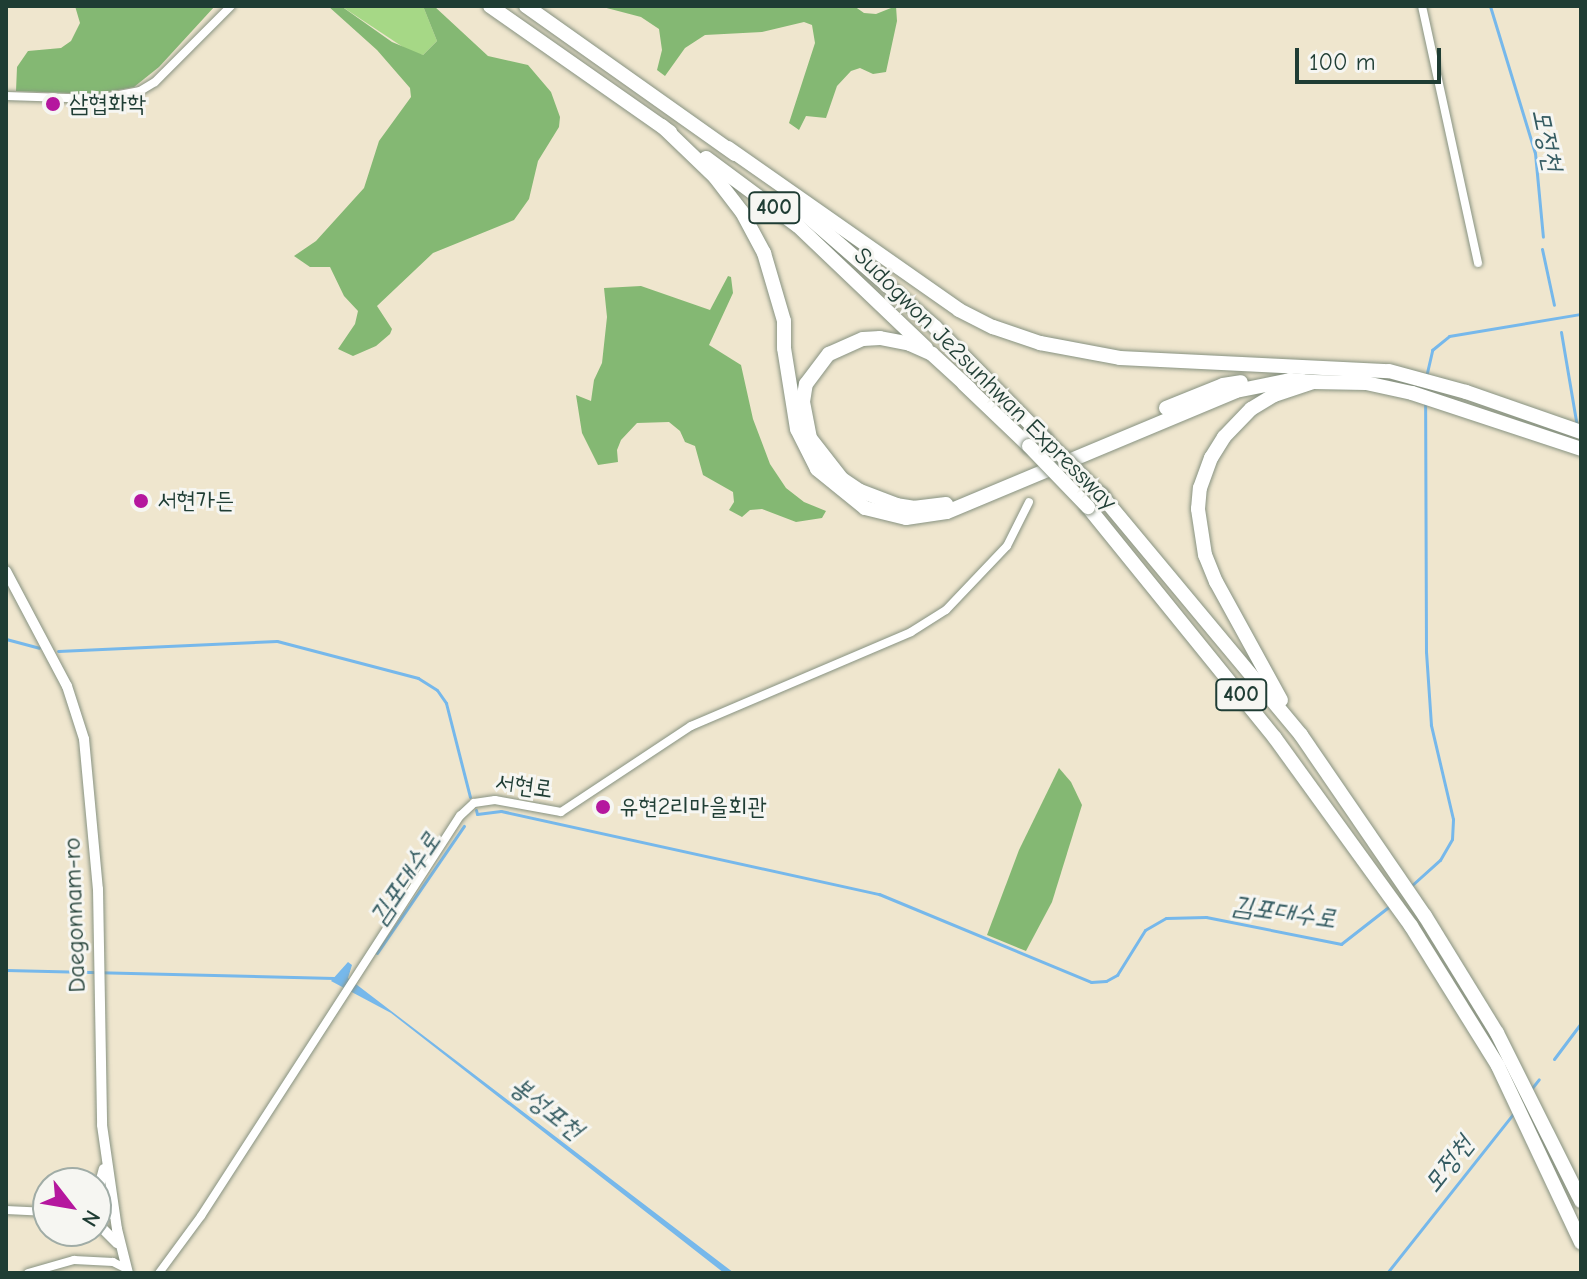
<!DOCTYPE html>
<meta charset="utf-8">
<style>
body{margin:0}
#map{position:relative;width:1587px;height:1279px;overflow:hidden;background:#efe6ce;font-family:"Comic Neue","Poor Story",sans-serif}
div>[style]{position:absolute}
.green>*{inset:0;background:#a6d886}
.forest>*{inset:0;background:#84b873}
.water>*{inset:0;background:#76b8eb}
.stream>*{height:3px;margin:-1.5px;padding:0 1.5px;transform-origin:1.5px;border-radius:1.5px;background:#76b8eb}
.roads{filter:drop-shadow(0 0 2px #879281) drop-shadow(0 0 2px #879281)}
.minor>*{height:8px;margin:-4px;padding:0 4px;transform-origin:4px;border-radius:4px;background:#fff}
.tertiary>*{height:10px;margin:-5px;padding:0 5px;transform-origin:5px;border-radius:5px;background:#fff}
.motorway>*{height:14px;margin:-7px;padding:0 7px;transform-origin:7px;border-radius:7px;background:#fff}
.bridges{filter:drop-shadow(0 0 2px #879281) drop-shadow(0 0 2px #879281)}
.motorway-bridge>*{height:14px;margin:-7px;padding:0 7px;transform-origin:7px;border-radius:7px;background:#fff}
.dots>*{width:22px;height:22px;translate:-50% -50%;box-sizing:border-box;border:4px solid #f6f6f2;border-radius:50%}
span{translate:-50% -50%;white-space:nowrap;text-align:center;line-height:1.15;-webkit-text-stroke:6px #f6f6f2;paint-order:stroke}
.shield-label span{padding:2px 6px;background:#f6f6f2;border:2px solid;border-radius:6px;-webkit-text-stroke-width:0}
.shield-label{font-size:22px;color:#1f3d34;font-weight:700}
.poi-label{font-size:24px;color:#1f3d34}
.left{translate:0 -50%;text-align:left}
.street-label{font-size:24px;color:#1f3d34}
.water-label{font-size:26px;color:#355c62;font-style:italic}
.frame{position:absolute;inset:0;border:8px solid #1f3d34;pointer-events:none}
.north{position:absolute;left:32px;top:1167px;width:80px;height:80px;box-sizing:border-box;background:#f6f6f2;border:2px solid #a0aca6;border-radius:50%;rotate:121deg;font-size:22px;font-weight:700;line-height:32px;text-align:center;color:#1f3d34}
.north::after{content:'';display:block;margin:auto;width:28px;height:36px;background:#b5179e;clip-path:polygon(50% 0,100% 100%,50% 72%,0 100%)}
.scale{position:absolute;left:1295px;top:48px;width:146px;height:36px;box-sizing:border-box;border:4px solid #1f3d34;border-top:0;padding-left:10px;font-size:24px;line-height:28px;white-space:nowrap;color:#1f3d34;-webkit-text-stroke:6px #f6f6f2;paint-order:stroke}
</style>
<div id="map">
<div class="green">
<div style="clip-path:polygon(341px 6px,423px 6px,437px 41px,423px 55px,412px 53px)"></div>
</div>
<div class="forest">
<div style="clip-path:polygon(75px 6px,215px 6px,159px 67px,134px 87px,97px 94px,16px 91px,17px 67px,28px 51px,61px 48px,71px 41px,80px 23px)"></div>
<div style="clip-path:polygon(328px 6px,341px 6px,392px 42px,423px 55px,437px 41px,423px 6px,434px 6px,488px 56px,528px 65px,551px 92px,560px 117px,559px 127px,538px 161px,529px 199px,514px 220px,433px 253px,377px 306px,392px 329px,390px 334px,376px 346px,353px 356px,338px 349px,355px 324px,358px 311px,344px 296px,330px 267px,310px 267px,294px 256px,316px 241px,364px 188px,379px 141px,411px 97px,410px 88px,377px 50px)"></div>
<div style="clip-path:polygon(599px 6px,854px 6px,864px 13px,876px 14px,896px 6px,897px 21px,886px 72px,873px 74px,860px 68px,851px 71px,837px 86px,826px 118px,806px 116px,799px 130px,789px 123px,815px 43px,812px 25px,804px 22px,762px 32px,705px 35px,685px 48px,665px 76px,657px 70px,662px 50px,659px 29px,641px 17px)"></div>
<div style="clip-path:polygon(728px 276px,731px 277px,733px 293px,709px 345px,741px 365px,753px 419px,770px 464px,786px 488px,804px 502px,826px 511px,822px 518px,796px 522px,762px 509px,750px 510px,742px 517px,729px 510px,734px 502px,733px 492px,703px 475px,695px 446px,685px 442px,680px 431px,669px 422px,637px 423px,621px 440px,617px 450px,618px 462px,598px 465px,582px 433px,576px 395px,591px 401px,594px 380px,602px 363px,607px 317px,604px 288px,641px 286px,710px 310px)"></div>
<div style="clip-path:polygon(1059px 768px,1071px 782px,1082px 805px,1052px 902px,1026px 951px,987px 935px,1019px 850px)"></div>
</div>
<div class="water">
<div style="clip-path:polygon(348px 962px,352px 965px,348px 978px,734px 1273px,724px 1273px,391px 1013px,331px 981px)"></div>
</div>
<div class="stream">
<div style="left:1490px;top:6px;width:154px;rotate:73deg"></div>
<div style="left:1535px;top:153px;width:84px;rotate:84.6deg"></div>
<div style="left:1542px;top:249px;width:57px;rotate:77.9deg"></div>
<div style="left:1561px;top:332px;width:96px;rotate:80.4deg"></div>
<div style="left:1426px;top:377px;width:28px;rotate:-77deg"></div>
<div style="left:1432px;top:350px;width:22px;rotate:-39deg"></div>
<div style="left:1449px;top:336px;width:134px;rotate:-9.5deg"></div>
<div style="left:6px;top:639px;width:34px;rotate:15deg"></div>
<div style="left:58px;top:651px;width:219px;rotate:-2.6deg"></div>
<div style="left:277px;top:641px;width:146px;rotate:14.7deg"></div>
<div style="left:418px;top:678px;width:22px;rotate:32deg"></div>
<div style="left:437px;top:690px;width:16px;rotate:55deg"></div>
<div style="left:446px;top:703px;width:97px;rotate:75.7deg"></div>
<div style="left:476px;top:810px;width:4px;rotate:76deg"></div>
<div style="left:477px;top:814px;width:24px;rotate:-7deg"></div>
<div style="left:501px;top:811px;width:387px;rotate:12.4deg"></div>
<div style="left:879px;top:894px;width:230px;rotate:22.5deg"></div>
<div style="left:1091px;top:982px;width:15px;rotate:-4deg"></div>
<div style="left:1106px;top:981px;width:13px;rotate:-29deg"></div>
<div style="left:1117px;top:975px;width:53px;rotate:-58.1deg"></div>
<div style="left:1145px;top:930px;width:24px;rotate:-30deg"></div>
<div style="left:1166px;top:918px;width:40px;rotate:-1.4deg"></div>
<div style="left:1206px;top:917px;width:138px;rotate:11.3deg"></div>
<div style="left:1341px;top:944px;width:63px;rotate:-38deg"></div>
<div style="left:1411px;top:886px;width:39px;rotate:-42deg"></div>
<div style="left:1440px;top:860px;width:24px;rotate:-60deg"></div>
<div style="left:1452px;top:839px;width:20px;rotate:-87deg"></div>
<div style="left:1453px;top:819px;width:97px;rotate:-103.2deg"></div>
<div style="left:1431px;top:725px;width:73px;rotate:-93.9deg"></div>
<div style="left:1426px;top:652px;width:252px;rotate:-90.2deg"></div>
<div style="left:377px;top:953px;width:154px;rotate:-55.6deg"></div>
<div style="left:6px;top:970px;width:328px;rotate:1.4deg"></div>
<div style="left:1554px;top:1059px;width:45px;rotate:-53.1deg"></div>
<div style="left:1532px;top:1088px;width:11px;rotate:-52deg"></div>
<div style="left:1387px;top:1273px;width:203px;rotate:-51.6deg"></div>
</div>
<div class="roads">
<div class="minor">
<div style="left:1422px;top:6px;width:263px;rotate:77.7deg"></div>
<div style="left:6px;top:96px;width:92px;rotate:1.9deg"></div>
<div style="left:98px;top:99px;width:43px;rotate:-10.8deg"></div>
<div style="left:140px;top:91px;width:17px;rotate:-31deg"></div>
<div style="left:155px;top:82px;width:107px;rotate:-45deg"></div>
<div style="left:6px;top:1210px;width:42px;rotate:2.7deg"></div>
<div style="left:96px;top:1214px;width:18px;rotate:3deg"></div>
<div style="left:28px;top:1273px;width:48px;rotate:-15.8deg"></div>
<div style="left:74px;top:1260px;width:39px;rotate:3deg"></div>
<div style="left:113px;top:1262px;width:16px;rotate:27deg"></div>
<div style="left:159px;top:1273px;width:71px;rotate:-53.6deg"></div>
<div style="left:201px;top:1216px;width:477px;rotate:-57.1deg"></div>
<div style="left:460px;top:816px;width:19px;rotate:-43deg"></div>
<div style="left:474px;top:803px;width:21px;rotate:-8deg"></div>
<div style="left:495px;top:800px;width:67px;rotate:10.3deg"></div>
<div style="left:561px;top:812px;width:156px;rotate:-33.5deg"></div>
<div style="left:691px;top:726px;width:239px;rotate:-23.1deg"></div>
<div style="left:911px;top:632px;width:41px;rotate:-32.2deg"></div>
<div style="left:946px;top:610px;width:88px;rotate:-46.4deg"></div>
<div style="left:1007px;top:546px;width:49px;rotate:-63.4deg"></div>
</div>
<div class="tertiary">
<div style="left:6px;top:571px;width:130px;rotate:62.1deg"></div>
<div style="left:67px;top:686px;width:56px;rotate:72.2deg"></div>
<div style="left:84px;top:739px;width:151px;rotate:84.7deg"></div>
<div style="left:98px;top:889px;width:236px;rotate:89deg"></div>
<div style="left:102px;top:1125px;width:105px;rotate:81.8deg"></div>
<div style="left:117px;top:1229px;width:45px;rotate:76deg"></div>
<div style="left:96px;top:1198px;width:30px;rotate:-75deg"></div>
<div style="left:96px;top:1222px;width:30px;rotate:45deg"></div>
</div>
<div class="motorway">
<div style="left:490px;top:6px;width:220px;rotate:35deg"></div>
<div style="left:526px;top:6px;width:256px;rotate:35.3deg"></div>
<div style="left:662px;top:126px;width:74px;rotate:43.9deg"></div>
<div style="left:715px;top:177px;width:44px;rotate:52.4deg"></div>
<div style="left:742px;top:212px;width:47px;rotate:61.8deg"></div>
<div style="left:764px;top:253px;width:71px;rotate:73.6deg"></div>
<div style="left:784px;top:321px;width:27px;rotate:90deg"></div>
<div style="left:784px;top:348px;width:82px;rotate:80.9deg"></div>
<div style="left:797px;top:429px;width:45px;rotate:63.4deg"></div>
<div style="left:817px;top:469px;width:62px;rotate:39.1deg"></div>
<div style="left:865px;top:508px;width:42px;rotate:13.7deg"></div>
<div style="left:906px;top:518px;width:41px;rotate:-8.3deg"></div>
<div style="left:947px;top:512px;width:313px;rotate:-22.7deg"></div>
<div style="left:1236px;top:391px;width:55px;rotate:-11.5deg"></div>
<div style="left:1290px;top:380px;width:23px;rotate:5deg"></div>
<div style="left:728px;top:148px;width:282px;rotate:35deg"></div>
<div style="left:959px;top:310px;width:38px;rotate:27deg"></div>
<div style="left:993px;top:327px;width:50px;rotate:18.8deg"></div>
<div style="left:1040px;top:343px;width:81px;rotate:10.6deg"></div>
<div style="left:1120px;top:358px;width:269px;rotate:2.8deg"></div>
<div style="left:1389px;top:371px;width:80px;rotate:15.3deg"></div>
<div style="left:1466px;top:392px;width:122px;rotate:19.2deg"></div>
<div style="left:706px;top:158px;width:114px;rotate:36.5deg"></div>
<div style="left:798px;top:226px;width:177px;rotate:43.6deg"></div>
<div style="left:784px;top:196px;width:200px;rotate:40.9deg"></div>
<div style="left:935px;top:327px;width:156px;rotate:45.5deg"></div>
<div style="left:964px;top:384px;width:90px;rotate:43.6deg"></div>
<div style="left:1166px;top:408px;width:61px;rotate:-22deg"></div>
<div style="left:1223px;top:385px;width:18px;rotate:-9deg"></div>
<div style="left:1102px;top:496px;width:311px;rotate:50.2deg"></div>
<div style="left:1301px;top:735px;width:219px;rotate:55.6deg"></div>
<div style="left:1425px;top:916px;width:137px;rotate:58.4deg"></div>
<div style="left:1497px;top:1033px;width:188px;rotate:63.4deg"></div>
<div style="left:946px;top:504px;width:31px;rotate:173deg"></div>
<div style="left:915px;top:508px;width:18px;rotate:-171deg"></div>
<div style="left:897px;top:505px;width:40px;rotate:-159deg"></div>
<div style="left:860px;top:491px;width:22px;rotate:-146deg"></div>
<div style="left:842px;top:479px;width:52px;rotate:-128deg"></div>
<div style="left:810px;top:438px;width:37px;rotate:-101deg"></div>
<div style="left:803px;top:402px;width:18px;rotate:-81deg"></div>
<div style="left:806px;top:384px;width:38px;rotate:-53deg"></div>
<div style="left:829px;top:354px;width:37px;rotate:-24deg"></div>
<div style="left:863px;top:339px;width:17px;rotate:-3deg"></div>
<div style="left:880px;top:338px;width:31px;rotate:11deg"></div>
<div style="left:910px;top:344px;width:24px;rotate:24deg"></div>
<div style="left:932px;top:354px;width:52px;rotate:42.6deg"></div>
<div style="left:1088px;top:507px;width:297px;rotate:51deg"></div>
<div style="left:1275px;top:738px;width:232px;rotate:54.1deg"></div>
<div style="left:1411px;top:926px;width:165px;rotate:58.1deg"></div>
<div style="left:1498px;top:1066px;width:195px;rotate:64.8deg"></div>
<div style="left:1281px;top:700px;width:135px;rotate:-118.8deg"></div>
<div style="left:1216px;top:582px;width:29px;rotate:-112deg"></div>
<div style="left:1205px;top:555px;width:47px;rotate:-98.7deg"></div>
<div style="left:1198px;top:509px;width:21px;rotate:-85deg"></div>
<div style="left:1200px;top:488px;width:32px;rotate:-70deg"></div>
<div style="left:1211px;top:458px;width:25px;rotate:-58deg"></div>
<div style="left:1224px;top:437px;width:39px;rotate:-46deg"></div>
<div style="left:1251px;top:409px;width:27px;rotate:-31deg"></div>
<div style="left:1274px;top:395px;width:41px;rotate:-18.4deg"></div>
<div style="left:1313px;top:382px;width:53px;rotate:1.1deg"></div>
<div style="left:1366px;top:383px;width:47px;rotate:12.3deg"></div>
<div style="left:1412px;top:393px;width:178px;rotate:18.3deg"></div>
</div>
</div>
<div class="bridges">
<div class="motorway-bridge">
<div style="left:1044px;top:438px;width:82px;rotate:45deg"></div>
<div style="left:1029px;top:446px;width:85px;rotate:46deg"></div>
</div>
</div>
<div class="dots">
<div style="left:53px;top:104px;background:#b5179e"></div>
<div style="left:141px;top:501px;background:#b5179e"></div>
<div style="left:603px;top:807px;background:#b5179e"></div>
</div>
<div class="shield-label">
<span style="left:774px;top:208px">400</span>
<span style="left:1241px;top:695px">400</span>
</div>
<div class="poi-label">
<span class="left" style="left:69px;top:104px">삼협화학</span>
<span class="left" style="left:157px;top:501px">서현가든</span>
<span class="left" style="left:619px;top:807px">유현2리마을회관</span>
</div>
<div class="street-label">
<span style="left:985px;top:379px;rotate:45deg">Sudogwon Je2sunhwan Expressway</span>
<span style="left:524px;top:786px;rotate:8deg">서현로</span>
<span style="left:75px;top:915px;rotate:-92deg">Daegonnam-ro</span>
</div>
<div class="water-label">
<span style="left:1546px;top:140px;rotate:78deg">모정천</span>
<span style="left:406px;top:879px;rotate:-56deg">김포대수로</span>
<span style="left:1284px;top:913px;rotate:8deg">김포대수로</span>
<span style="left:546px;top:1109px;rotate:38deg">봉성포천</span>
<span style="left:1449px;top:1165px;rotate:-52deg">모정천</span>
</div>
<div class="frame"></div>
<div class="north">N</div>
<div class="scale">100 m</div>
</div>
